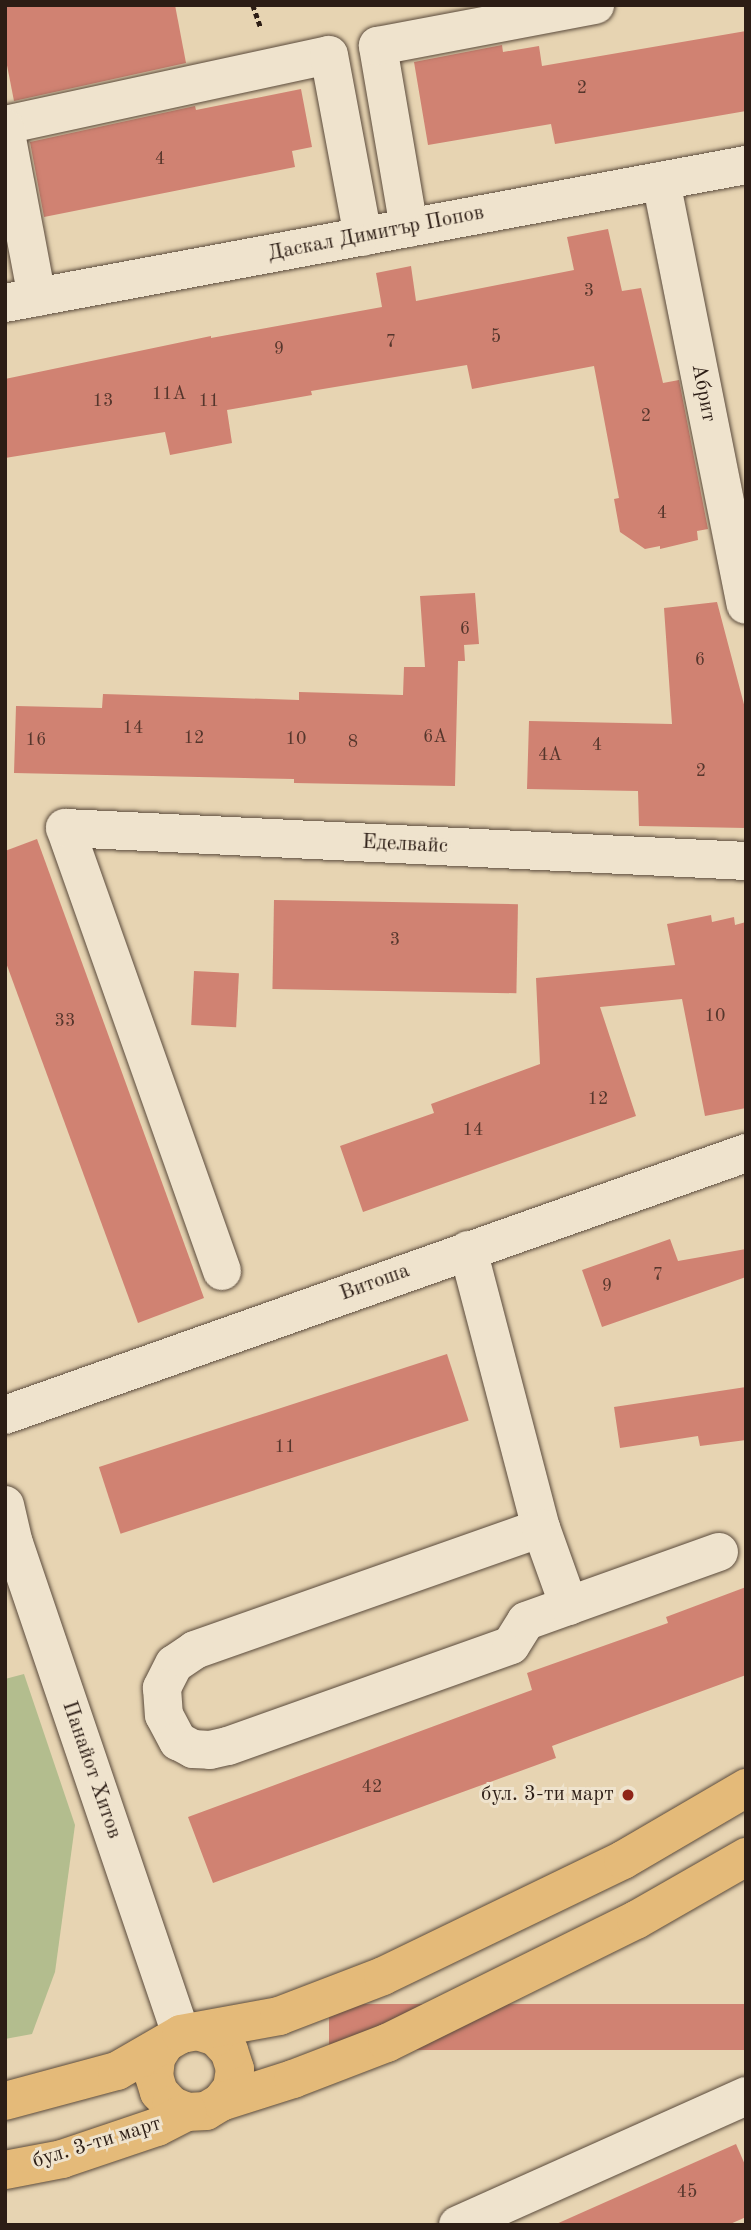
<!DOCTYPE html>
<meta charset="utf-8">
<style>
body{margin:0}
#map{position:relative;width:751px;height:2230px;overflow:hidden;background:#e7d4b2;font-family:"Old Standard TT",serif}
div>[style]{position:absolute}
.green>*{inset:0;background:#b3bd8e}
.building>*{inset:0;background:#d08272;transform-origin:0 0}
.path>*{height:4.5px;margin-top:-2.25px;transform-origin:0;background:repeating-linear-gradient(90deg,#2c1d15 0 5px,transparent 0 8.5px)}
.roads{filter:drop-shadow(0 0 2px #5b4b3c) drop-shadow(0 0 2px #5b4b3c)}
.minor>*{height:38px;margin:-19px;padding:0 19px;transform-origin:19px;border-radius:19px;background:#efe3cd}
.major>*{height:38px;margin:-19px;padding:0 19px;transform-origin:19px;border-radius:19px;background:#e4ba79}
.dots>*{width:19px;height:19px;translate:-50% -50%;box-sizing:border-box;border:4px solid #efe3cd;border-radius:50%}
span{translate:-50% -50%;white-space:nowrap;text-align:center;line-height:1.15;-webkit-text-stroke:6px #efe3cd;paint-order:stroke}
.number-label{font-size:18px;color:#55362c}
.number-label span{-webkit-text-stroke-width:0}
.street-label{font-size:21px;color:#2c1d15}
.poi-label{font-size:21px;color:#2c1d15}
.right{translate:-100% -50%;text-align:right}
.frame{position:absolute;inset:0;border:7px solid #2c1d15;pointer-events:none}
</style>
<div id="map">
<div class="green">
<div style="clip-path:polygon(24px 1674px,75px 1825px,55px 1972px,32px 2034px,5px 2039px,5px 1679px)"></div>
</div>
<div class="building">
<div style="clip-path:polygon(5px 5px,175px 5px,186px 63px,14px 101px,5px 55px)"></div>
<div style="clip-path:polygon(746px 31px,746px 111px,555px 144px,551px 124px,428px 145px,414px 62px,502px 45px,503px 52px,539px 46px,542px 66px)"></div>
<div style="clip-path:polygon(301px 89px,312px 147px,292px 151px,295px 167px,44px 217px,30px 142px,195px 106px,196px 110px)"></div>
<div style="clip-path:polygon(608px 229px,622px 291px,641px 288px,663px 383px,679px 380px,708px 529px,697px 531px,698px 540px,660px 549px,660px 546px,645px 549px,620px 532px,614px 499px,619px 498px,594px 366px,472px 389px,467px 365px,311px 391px,312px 395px,227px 410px,232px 443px,170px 455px,165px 432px,5px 458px,5px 379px,211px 336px,211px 338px,382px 307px,376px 273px,411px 266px,416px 301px,574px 270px,567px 237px)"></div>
<div style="clip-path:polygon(475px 593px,479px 644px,464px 645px,465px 661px,458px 661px,455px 786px,294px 783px,294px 779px,14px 773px,16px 706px,102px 708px,103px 694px,299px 700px,299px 692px,403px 695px,404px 667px,425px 667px,420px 596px)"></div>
<div style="clip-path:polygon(717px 602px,746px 712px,746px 828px,639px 826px,638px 791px,527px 789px,529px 721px,672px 724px,664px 608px)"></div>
<div style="clip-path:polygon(37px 839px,204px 1298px,138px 1323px,5px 960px,5px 851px)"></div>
<div style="left:274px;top:900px;width:244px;height:89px;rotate:1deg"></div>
<div style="clip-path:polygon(711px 915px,712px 922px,734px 917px,735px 925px,746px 922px,746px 1108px,705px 1116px,682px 999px,600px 1007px,636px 1116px,363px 1212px,340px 1146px,434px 1113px,431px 1104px,540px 1064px,536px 978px,675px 965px,667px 924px)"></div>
<div style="left:194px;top:971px;width:45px;height:54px;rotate:3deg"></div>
<div style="clip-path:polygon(670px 1239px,678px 1261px,746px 1249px,746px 1277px,602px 1327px,582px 1270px)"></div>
<div style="left:447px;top:1354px;width:70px;height:366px;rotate:72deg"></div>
<div style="clip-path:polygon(746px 1387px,746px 1440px,700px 1446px,698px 1436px,620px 1448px,614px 1407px)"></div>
<div style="clip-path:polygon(746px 1587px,746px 1675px,552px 1746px,556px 1758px,213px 1883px,188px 1817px,532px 1690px,527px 1673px,668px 1623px,666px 1617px)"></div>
<div style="left:746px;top:2004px;width:46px;height:417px;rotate:90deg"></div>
<div style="clip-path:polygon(736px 2144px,746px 2167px,746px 2217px,728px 2225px,554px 2225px)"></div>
</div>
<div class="path">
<div style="left:253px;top:5px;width:24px;rotate:71deg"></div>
</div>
<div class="roads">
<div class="minor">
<div style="left:5px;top:125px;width:331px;rotate:-12.2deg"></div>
<div style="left:329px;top:55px;width:185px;rotate:79.4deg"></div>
<div style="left:5px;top:128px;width:172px;rotate:79.3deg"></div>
<div style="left:661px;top:181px;width:432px;rotate:78.7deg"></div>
<div style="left:409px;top:228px;width:185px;rotate:-99.7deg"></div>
<div style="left:378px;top:46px;width:221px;rotate:-10.7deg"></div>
<div style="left:5px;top:303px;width:754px;rotate:-10.55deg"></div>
<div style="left:468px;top:1250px;width:287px;rotate:75.3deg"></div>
<div style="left:541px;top:1528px;width:367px;rotate:160.6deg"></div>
<div style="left:195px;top:1650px;width:25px;rotate:146deg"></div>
<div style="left:174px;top:1664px;width:27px;rotate:117deg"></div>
<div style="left:162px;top:1688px;width:27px;rotate:86deg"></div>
<div style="left:164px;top:1715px;width:30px;rotate:62deg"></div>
<div style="left:178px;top:1741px;width:17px;rotate:28deg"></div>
<div style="left:193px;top:1749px;width:17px;rotate:3deg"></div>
<div style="left:210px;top:1750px;width:18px;rotate:-13deg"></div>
<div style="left:228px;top:1746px;width:300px;rotate:-19.6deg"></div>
<div style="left:511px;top:1645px;width:28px;rotate:-58deg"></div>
<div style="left:526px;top:1621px;width:205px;rotate:-19.7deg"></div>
<div style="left:222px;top:1271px;width:470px;rotate:-109.5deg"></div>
<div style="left:65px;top:828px;width:682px;rotate:2.77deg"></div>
<div style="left:5px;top:1415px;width:786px;rotate:-19.47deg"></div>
<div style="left:5px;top:1505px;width:39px;rotate:77deg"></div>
<div style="left:14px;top:1543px;width:519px;rotate:71.22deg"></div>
<div style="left:541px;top:1528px;width:83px;rotate:70.3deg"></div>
<div style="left:458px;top:2225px;width:316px;rotate:-24.1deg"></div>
</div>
<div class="major">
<div style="left:165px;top:2044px;width:17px;rotate:123deg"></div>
<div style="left:156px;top:2058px;width:18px;rotate:96deg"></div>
<div style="left:154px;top:2076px;width:17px;rotate:73deg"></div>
<div style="left:159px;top:2092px;width:18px;rotate:47deg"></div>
<div style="left:171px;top:2105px;width:17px;rotate:24deg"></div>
<div style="left:187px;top:2112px;width:19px;rotate:-3deg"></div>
<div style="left:206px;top:2111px;width:17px;rotate:-31deg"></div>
<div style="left:221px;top:2102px;width:18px;rotate:-52deg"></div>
<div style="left:232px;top:2088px;width:19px;rotate:-81deg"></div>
<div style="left:235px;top:2069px;width:19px;rotate:-108deg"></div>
<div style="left:229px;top:2051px;width:19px;rotate:-133deg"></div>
<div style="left:216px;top:2037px;width:19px;rotate:-162deg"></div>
<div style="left:5px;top:2101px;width:116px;rotate:-15deg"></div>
<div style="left:117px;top:2071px;width:74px;rotate:-30deg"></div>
<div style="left:181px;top:2034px;width:100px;rotate:-10.4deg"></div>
<div style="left:279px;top:2016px;width:111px;rotate:-21deg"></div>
<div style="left:383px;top:1976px;width:267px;rotate:-25.8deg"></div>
<div style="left:623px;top:1860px;width:143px;rotate:-30.3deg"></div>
<div style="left:221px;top:2102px;width:76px;rotate:-17.7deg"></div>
<div style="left:293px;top:2079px;width:101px;rotate:-21deg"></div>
<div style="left:387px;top:2043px;width:278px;rotate:-26.3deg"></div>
<div style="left:636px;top:1920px;width:127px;rotate:-29.8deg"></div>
<div style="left:5px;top:2170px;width:58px;rotate:-10.9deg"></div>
<div style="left:62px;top:2159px;width:100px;rotate:-18.6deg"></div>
<div style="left:157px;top:2127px;width:34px;rotate:-27deg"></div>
</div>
</div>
<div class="dots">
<div style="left:628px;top:1795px;background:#8f2418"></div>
</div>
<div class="number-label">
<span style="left:582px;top:88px">2</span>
<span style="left:160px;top:159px">4</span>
<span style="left:589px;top:291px">3</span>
<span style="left:496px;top:337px">5</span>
<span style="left:391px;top:342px">7</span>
<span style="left:279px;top:349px">9</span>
<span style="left:169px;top:394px">11A</span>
<span style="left:103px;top:401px">13</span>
<span style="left:209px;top:401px">11</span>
<span style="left:646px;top:416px">2</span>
<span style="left:662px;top:513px">4</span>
<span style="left:465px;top:629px">6</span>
<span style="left:700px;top:660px">6</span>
<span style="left:133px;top:728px">14</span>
<span style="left:435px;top:737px">6A</span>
<span style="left:194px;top:738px">12</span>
<span style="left:296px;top:739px">10</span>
<span style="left:36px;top:740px">16</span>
<span style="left:353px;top:742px">8</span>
<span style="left:597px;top:745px">4</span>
<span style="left:550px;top:755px">4A</span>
<span style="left:701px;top:771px">2</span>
<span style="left:395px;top:940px">3</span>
<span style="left:715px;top:1016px">10</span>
<span style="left:65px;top:1021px">33</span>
<span style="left:598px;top:1099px">12</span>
<span style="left:473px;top:1130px">14</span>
<span style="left:658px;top:1275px">7</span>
<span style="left:607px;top:1286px">9</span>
<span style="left:285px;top:1447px">11</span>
<span style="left:372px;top:1787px">42</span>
<span style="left:687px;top:2192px">45</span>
</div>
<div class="street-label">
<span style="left:376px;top:234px;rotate:-11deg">Даскал Димитър Попов</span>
<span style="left:703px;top:393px;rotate:79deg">Абрит</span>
<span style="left:405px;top:845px;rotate:3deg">Еделвайс</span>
<span style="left:375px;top:1283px;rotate:-20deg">Витоша</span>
<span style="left:91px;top:1770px;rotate:71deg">Панайот Хитов</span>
<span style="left:97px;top:2143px;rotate:-17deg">бул. 3-ти март</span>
</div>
<div class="poi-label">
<span class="right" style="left:614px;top:1795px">бул. 3-ти март</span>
</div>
<div class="frame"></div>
</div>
